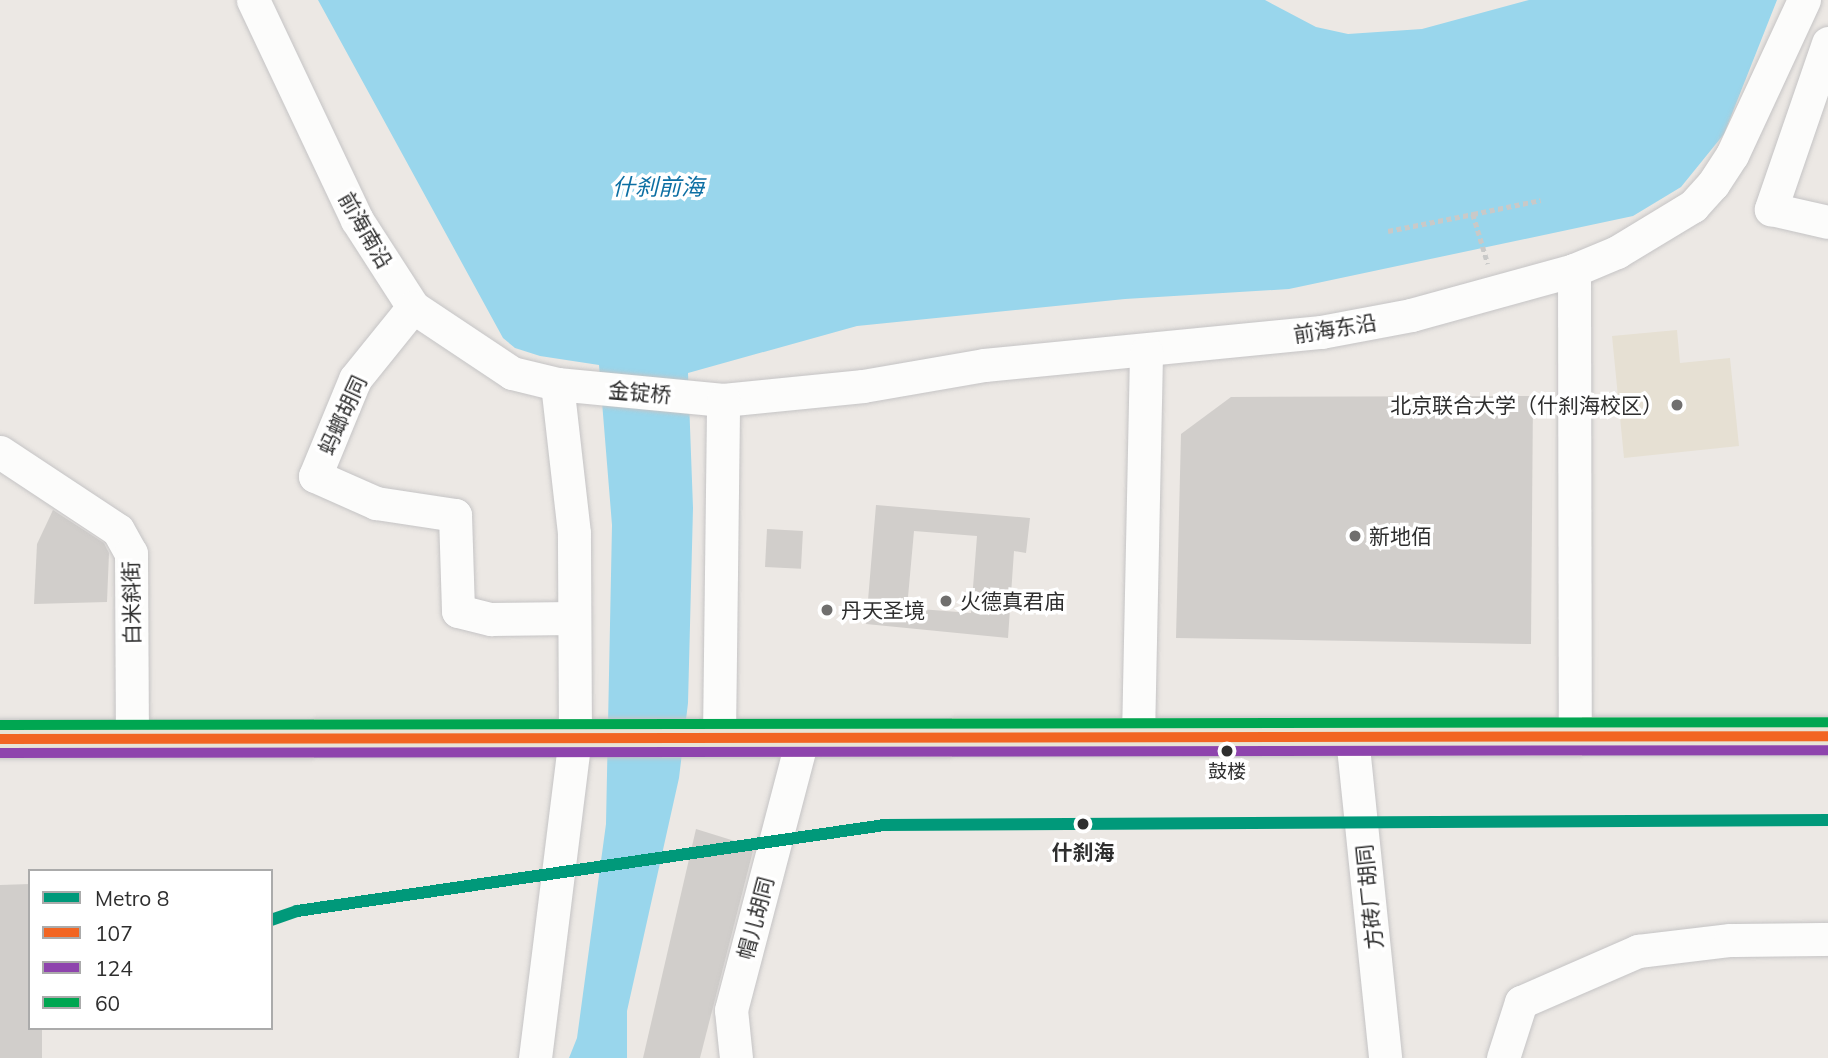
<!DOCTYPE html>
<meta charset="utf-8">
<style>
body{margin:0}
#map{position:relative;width:1828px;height:1058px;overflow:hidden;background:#ece8e4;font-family:Mulish,"Noto Sans SC",sans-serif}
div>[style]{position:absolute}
.education>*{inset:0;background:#e6e0d3}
.water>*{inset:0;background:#99d6ec}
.building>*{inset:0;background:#d1cecb;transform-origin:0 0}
.path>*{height:4.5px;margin-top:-2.25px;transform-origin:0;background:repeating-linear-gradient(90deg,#c9c9c8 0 5px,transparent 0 8.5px)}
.roads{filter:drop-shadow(0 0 2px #c5c4c5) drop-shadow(0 0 2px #c5c4c5)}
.minor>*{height:33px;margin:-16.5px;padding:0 16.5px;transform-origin:16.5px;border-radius:16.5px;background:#fcfcfb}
.major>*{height:38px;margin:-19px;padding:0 19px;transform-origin:19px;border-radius:19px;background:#e8e4d6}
.bus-1>*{height:10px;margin:-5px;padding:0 5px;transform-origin:5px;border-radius:5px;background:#f26522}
.bus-2>*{height:10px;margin:-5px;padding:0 5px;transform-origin:5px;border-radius:5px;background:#8e44ad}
.bus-3>*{height:10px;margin:-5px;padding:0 5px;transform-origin:5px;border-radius:5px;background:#00a651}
.metro-1>*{height:12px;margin:-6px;padding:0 6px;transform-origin:6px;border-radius:6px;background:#00997a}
.dots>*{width:19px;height:19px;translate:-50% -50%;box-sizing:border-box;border:4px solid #fff;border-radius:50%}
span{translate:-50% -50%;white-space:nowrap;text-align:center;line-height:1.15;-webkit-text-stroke:7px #fff;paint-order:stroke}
.bus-label{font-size:19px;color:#2e2e2e}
.street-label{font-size:21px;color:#2e2e2e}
.poi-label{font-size:21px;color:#2e2e2e}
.right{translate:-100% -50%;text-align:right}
.left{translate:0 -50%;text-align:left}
.stop-label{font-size:21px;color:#2e2e2e;font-weight:700}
.water-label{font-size:23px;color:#0d6fa3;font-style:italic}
.legend{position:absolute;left:28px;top:869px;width:245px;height:161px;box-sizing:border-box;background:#fff;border:2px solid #ababab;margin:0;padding:9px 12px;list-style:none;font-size:21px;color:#2e2e2e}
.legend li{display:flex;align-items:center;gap:14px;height:35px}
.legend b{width:35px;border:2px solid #ababab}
</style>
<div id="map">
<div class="education">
<div style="clip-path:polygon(1677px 330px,1680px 363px,1730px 358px,1739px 446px,1624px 458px,1612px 336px)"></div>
</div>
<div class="water">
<div style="clip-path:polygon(318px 0,1265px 0,1316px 27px,1348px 34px,1422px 29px,1529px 0,1777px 0,1724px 134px,1681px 187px,1633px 216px,1289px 289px,1125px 299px,857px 326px,688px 373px,693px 508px,688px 703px,679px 778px,627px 1011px,627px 1058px,569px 1058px,577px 1038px,606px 824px,612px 525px,599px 365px,540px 356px,515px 348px,503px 338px)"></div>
</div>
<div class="building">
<div style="clip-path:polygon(1533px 396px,1531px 644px,1176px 638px,1181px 434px,1231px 397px)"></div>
<div style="clip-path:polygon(evenodd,876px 505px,1030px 518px,1026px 553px,1014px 551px,1008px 638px,866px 624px,876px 505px,914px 531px,977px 536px,971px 613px,907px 608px,914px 531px)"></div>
<div style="clip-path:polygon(53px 510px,104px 543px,109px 553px,107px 602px,34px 604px,37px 544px)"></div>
<div style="left:767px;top:529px;width:36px;height:38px;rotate:3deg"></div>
<div style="clip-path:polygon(696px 829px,754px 847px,700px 1058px,643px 1058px)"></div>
<div style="clip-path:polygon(30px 884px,30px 1028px,42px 1028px,42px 1058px,0 1058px,0 885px)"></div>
</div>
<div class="path">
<div style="left:1473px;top:214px;width:69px;rotate:-11.6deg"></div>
<div style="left:1388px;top:231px;width:87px;rotate:-11.3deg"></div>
<div style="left:1473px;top:214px;width:52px;rotate:73.3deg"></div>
</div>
<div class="roads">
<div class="minor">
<div style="left:253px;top:0;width:243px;rotate:64.7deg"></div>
<div style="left:357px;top:220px;width:103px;rotate:57.2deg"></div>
<div style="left:413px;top:307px;width:119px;rotate:33.7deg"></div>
<div style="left:512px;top:373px;width:46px;rotate:13.7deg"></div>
<div style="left:557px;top:384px;width:167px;rotate:5.5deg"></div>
<div style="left:723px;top:400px;width:141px;rotate:-5.7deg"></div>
<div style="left:863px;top:386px;width:123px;rotate:-9.8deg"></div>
<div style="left:984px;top:365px;width:339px;rotate:-5.6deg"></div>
<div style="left:1321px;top:332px;width:92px;rotate:-10.7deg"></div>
<div style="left:1411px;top:315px;width:169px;rotate:-15.4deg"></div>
<div style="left:1574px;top:270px;width:47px;rotate:-22.7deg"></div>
<div style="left:1617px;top:252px;width:89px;rotate:-31.2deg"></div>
<div style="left:1693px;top:206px;width:30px;rotate:-48deg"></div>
<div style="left:1713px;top:184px;width:35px;rotate:-57deg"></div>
<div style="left:1732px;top:155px;width:171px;rotate:-65.1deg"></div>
<div style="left:1828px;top:43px;width:176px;rotate:109deg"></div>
<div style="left:1771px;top:209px;width:58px;rotate:12.8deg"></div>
<div style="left:1574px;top:270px;width:466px;rotate:89.9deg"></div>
<div style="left:413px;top:307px;width:92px;rotate:128.9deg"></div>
<div style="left:355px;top:379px;width:105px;rotate:112.4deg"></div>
<div style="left:315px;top:476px;width:67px;rotate:23.9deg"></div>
<div style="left:376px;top:503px;width:80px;rotate:8.6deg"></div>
<div style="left:455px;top:515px;width:96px;rotate:88.2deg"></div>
<div style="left:458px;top:611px;width:34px;rotate:14deg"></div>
<div style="left:491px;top:619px;width:81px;rotate:-0.7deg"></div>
<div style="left:0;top:452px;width:141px;rotate:33.5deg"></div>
<div style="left:118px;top:530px;width:26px;rotate:61deg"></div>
<div style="left:131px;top:553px;width:185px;rotate:89.7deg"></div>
<div style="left:1138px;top:736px;width:384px;rotate:-88.8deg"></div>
<div style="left:719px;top:737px;width:337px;rotate:-89.3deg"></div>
<div style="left:1352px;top:737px;width:323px;rotate:84.1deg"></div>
<div style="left:535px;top:1058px;width:323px;rotate:-82.9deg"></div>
<div style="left:575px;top:737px;width:204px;rotate:-90.3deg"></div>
<div style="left:574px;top:533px;width:150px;rotate:-96.5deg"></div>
<div style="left:736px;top:1058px;width:48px;rotate:-95.9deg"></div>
<div style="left:731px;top:1010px;width:280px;rotate:-75.3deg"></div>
<div style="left:1503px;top:1058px;width:59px;rotate:-72.2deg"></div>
<div style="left:1521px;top:1002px;width:128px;rotate:-23.6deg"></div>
<div style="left:1638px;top:951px;width:93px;rotate:-6.8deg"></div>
<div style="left:1730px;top:940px;width:98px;rotate:-0.6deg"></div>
</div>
<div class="major">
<div style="left:0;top:739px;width:1828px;rotate:-0.09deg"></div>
</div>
</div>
<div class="bus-1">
<div style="left:0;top:739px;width:1828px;rotate:-0.09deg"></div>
</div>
<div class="bus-2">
<div style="left:0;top:753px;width:1828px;rotate:-0.09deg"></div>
</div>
<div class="bus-3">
<div style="left:0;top:725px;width:1828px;rotate:-0.09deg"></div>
</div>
<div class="metro-1">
<div style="left:271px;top:920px;width:28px;rotate:-19deg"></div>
<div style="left:297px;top:911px;width:593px;rotate:-8.33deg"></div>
<div style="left:884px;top:825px;width:944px;rotate:-0.3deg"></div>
</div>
<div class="dots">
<div style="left:1677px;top:405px;background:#706f6e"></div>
<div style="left:1355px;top:536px;background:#706f6e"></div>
<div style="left:946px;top:601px;background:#706f6e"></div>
<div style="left:827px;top:610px;background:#706f6e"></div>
<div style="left:1227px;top:751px;background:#2e2e2e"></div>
<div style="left:1083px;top:824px;background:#2e2e2e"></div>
</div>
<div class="bus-label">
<span style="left:1227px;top:772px">鼓楼</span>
</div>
<div class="street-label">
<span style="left:366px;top:230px;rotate:60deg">前海南沿</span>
<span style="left:1335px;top:328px;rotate:-9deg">前海东沿</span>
<span style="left:640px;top:392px;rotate:5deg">金锭桥</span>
<span style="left:342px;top:415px;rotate:-65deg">蚂螂胡同</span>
<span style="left:131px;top:603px;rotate:-91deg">白米斜街</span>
<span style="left:1369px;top:897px;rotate:-96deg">方砖厂胡同</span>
<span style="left:755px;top:918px;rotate:-75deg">帽儿胡同</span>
</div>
<div class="poi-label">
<span class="right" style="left:1663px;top:405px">北京联合大学（什刹海校区）</span>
<span class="left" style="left:1369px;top:536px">新地佰</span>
<span class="left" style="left:960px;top:601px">火德真君庙</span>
<span class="left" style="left:841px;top:610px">丹天圣境</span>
</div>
<div class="stop-label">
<span style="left:1083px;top:852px">什刹海</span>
</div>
<div class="water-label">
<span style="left:658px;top:187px">什刹前海</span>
</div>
<ul class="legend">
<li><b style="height:9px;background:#00997a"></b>Metro 8</li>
<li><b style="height:9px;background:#f26522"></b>107</li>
<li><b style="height:9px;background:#8e44ad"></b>124</li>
<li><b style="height:9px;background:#00a651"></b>60</li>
</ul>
</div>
